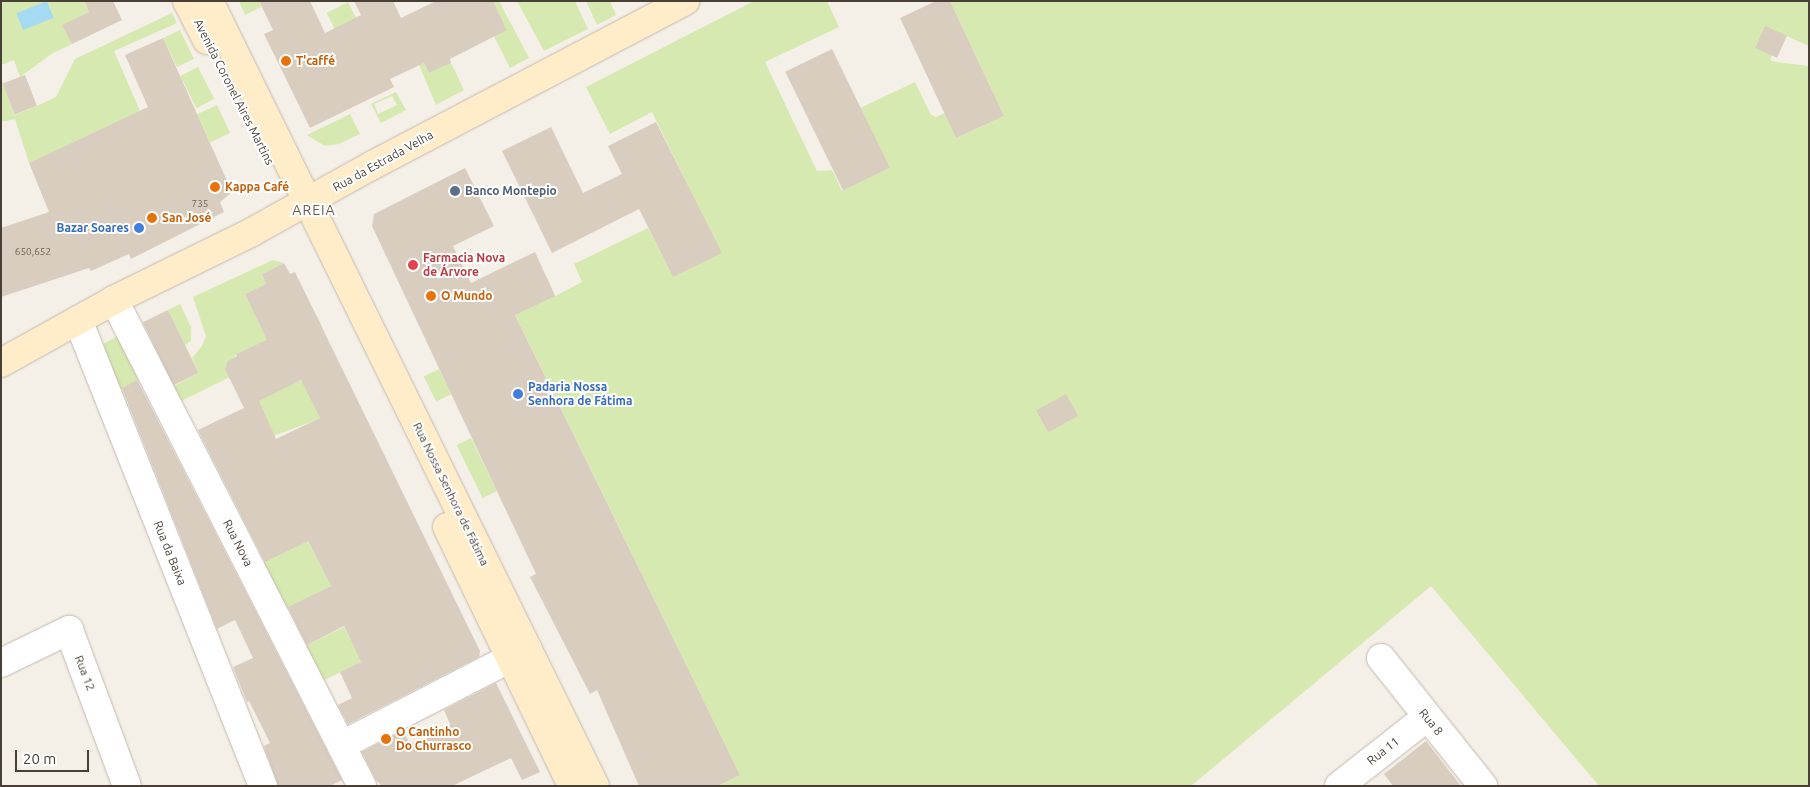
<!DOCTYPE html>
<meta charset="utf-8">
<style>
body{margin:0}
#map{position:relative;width:1810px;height:787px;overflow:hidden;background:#f4f0e8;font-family:Ubuntu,sans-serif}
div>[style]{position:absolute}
.green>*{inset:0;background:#d6e9b0;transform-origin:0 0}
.water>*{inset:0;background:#a4daf2;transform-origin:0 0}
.building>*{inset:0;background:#d9cdc0;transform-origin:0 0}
.roads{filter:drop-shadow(0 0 1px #c3b9ae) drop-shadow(0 0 1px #c3b9ae)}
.street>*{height:28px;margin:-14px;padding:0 14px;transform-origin:14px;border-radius:14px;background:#fff}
.secondary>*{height:28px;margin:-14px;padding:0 14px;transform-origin:14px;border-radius:14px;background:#ffecc8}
.dots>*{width:14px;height:14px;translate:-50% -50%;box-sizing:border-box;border:2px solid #fff;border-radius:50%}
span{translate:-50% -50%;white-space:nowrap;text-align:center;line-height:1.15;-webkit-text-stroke:4px #fff;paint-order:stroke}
.number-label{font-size:10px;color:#6c6359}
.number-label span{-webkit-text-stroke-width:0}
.food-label{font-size:12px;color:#c56008;font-weight:700}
.left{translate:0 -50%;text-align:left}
.street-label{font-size:12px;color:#484037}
.service-label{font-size:12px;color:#4e5e75;font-weight:700}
.shop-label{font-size:12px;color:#366cbe;font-weight:700}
.right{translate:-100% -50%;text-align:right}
.health-label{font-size:12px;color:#be3a42;font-weight:700}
.neighbourhood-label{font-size:14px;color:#6b5c4e;letter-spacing:1px}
.frame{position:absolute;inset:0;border:2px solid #484037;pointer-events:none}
.scale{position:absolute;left:15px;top:750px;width:74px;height:22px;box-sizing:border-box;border:2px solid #484037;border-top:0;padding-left:6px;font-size:15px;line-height:18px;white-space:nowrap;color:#484037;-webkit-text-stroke:4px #fff;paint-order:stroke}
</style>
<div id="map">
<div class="green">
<div style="clip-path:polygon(1px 1px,46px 1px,17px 15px,54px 18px,47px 1px,84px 1px,89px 12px,63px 25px,72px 44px,53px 53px,20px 77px,14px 60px,1px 65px)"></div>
<div style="clip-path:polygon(239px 1px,259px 1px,261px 7px,245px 15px)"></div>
<div style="clip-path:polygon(493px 1px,499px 1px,529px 58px,510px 68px,494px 36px,507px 30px)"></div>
<div style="clip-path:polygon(517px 1px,575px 1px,588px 29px,544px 51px)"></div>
<div style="clip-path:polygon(586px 1px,610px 1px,616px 15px,597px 25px)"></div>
<div style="clip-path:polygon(754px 1px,827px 1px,839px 27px,765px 62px,817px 171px,832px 170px,842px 191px,889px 168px,860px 108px,915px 82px,931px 115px,936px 117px,945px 113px,956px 138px,1004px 116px,950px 1px,1809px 2px,1809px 46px,1765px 27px,1756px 48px,1772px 55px,1770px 60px,1777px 62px,1809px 66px,1809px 786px,1599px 786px,1431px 586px,1191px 786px,718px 786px,740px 775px,505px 294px,546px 275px,555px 296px,582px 282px,574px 264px,648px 228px,673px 277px,721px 253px,652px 112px,610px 134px,586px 87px)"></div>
<div style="left:348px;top:2px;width:18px;height:24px;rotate:63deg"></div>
<div style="clip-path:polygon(172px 13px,177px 23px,114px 51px,140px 111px,29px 163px,15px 119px,1px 122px,1px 78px,14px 115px,37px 106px,56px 97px,75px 59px)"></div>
<div style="left:180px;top:30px;width:32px;height:19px;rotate:64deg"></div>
<div style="clip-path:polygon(424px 63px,429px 73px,451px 63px,464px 90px,436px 105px,419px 65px)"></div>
<div style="left:198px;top:67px;width:36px;height:20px;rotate:63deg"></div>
<div style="clip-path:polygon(evenodd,396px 92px,406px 110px,381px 123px,371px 104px,396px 92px,392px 96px,397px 105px,378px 114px,374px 104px,392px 96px)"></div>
<div style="left:217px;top:105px;width:31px;height:22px;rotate:65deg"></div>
<div style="clip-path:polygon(350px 114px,360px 134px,339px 144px,325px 146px,307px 135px)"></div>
<div style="clip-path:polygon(273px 260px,284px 263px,262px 274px,266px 284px,245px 294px,268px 341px,317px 316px,322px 327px,280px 347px,249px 348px,237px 354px,225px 367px,230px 377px,177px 403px,170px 388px,199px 373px,192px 358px,202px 346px,206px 336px,193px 297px)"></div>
<div style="clip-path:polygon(180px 304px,191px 327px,191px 341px,185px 345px,168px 310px)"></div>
<div style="clip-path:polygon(120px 335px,141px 378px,115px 392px,97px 347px)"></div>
<div style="left:439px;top:369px;width:28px;height:17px;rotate:64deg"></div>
<div style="left:305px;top:379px;width:42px;height:51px;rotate:69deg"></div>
<div style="left:471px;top:438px;width:59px;height:16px;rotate:64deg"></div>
<div style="clip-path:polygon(303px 532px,331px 586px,282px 611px,258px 565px,280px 554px)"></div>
<div style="left:344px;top:627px;width:39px;height:49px;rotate:64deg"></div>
</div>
<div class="water">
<div style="left:47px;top:1px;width:18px;height:33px;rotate:68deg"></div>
</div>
<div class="building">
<div style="clip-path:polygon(84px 1px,113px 1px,122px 20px,72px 44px,62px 25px,89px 12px)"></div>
<div style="clip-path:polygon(259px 1px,310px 1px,325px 33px,361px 15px,354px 1px,393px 1px,401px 18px,436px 1px,493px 1px,507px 30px,450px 59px,451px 63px,429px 73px,424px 63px,390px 79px,394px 87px,310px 128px,264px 34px,273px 30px)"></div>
<div style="clip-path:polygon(936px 1px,950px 1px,1004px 116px,956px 138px,900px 18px)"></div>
<div style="left:1765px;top:26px;width:24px;height:24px;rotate:24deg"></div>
<div style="clip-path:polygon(163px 38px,232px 192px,220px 202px,224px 212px,131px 259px,129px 254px,91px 271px,89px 268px,1px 297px,1px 228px,49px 212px,29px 163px,148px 107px,125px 55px)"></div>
<div style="left:832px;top:49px;width:132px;height:52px;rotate:64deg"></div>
<div style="left:25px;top:75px;width:33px;height:24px;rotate:69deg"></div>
<div style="clip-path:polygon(656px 122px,722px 253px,673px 277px,639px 209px,552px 253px,502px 151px,551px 127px,583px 193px,622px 174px,608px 146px)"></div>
<div style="clip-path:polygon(465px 168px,494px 226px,453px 246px,471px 283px,535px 252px,555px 296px,515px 315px,740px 775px,718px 786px,639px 786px,597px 690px,590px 694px,530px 577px,536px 574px,372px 226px,374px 214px)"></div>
<div style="clip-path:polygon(evenodd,284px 263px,290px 274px,295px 272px,480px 651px,479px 657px,348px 724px,338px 705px,352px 698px,340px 672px,361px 662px,344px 626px,307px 645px,288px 607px,331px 586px,308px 541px,265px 562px,198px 430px,244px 408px,225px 369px,228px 361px,237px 356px,236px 354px,267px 340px,245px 294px,266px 284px,262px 274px,284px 263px,301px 380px,320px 418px,276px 439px,259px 401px,301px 380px)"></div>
<div style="left:168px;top:310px;width:70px;height:28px;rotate:64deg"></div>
<div style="clip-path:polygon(137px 380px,342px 780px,330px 786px,278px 786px,264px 746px,270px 743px,249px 701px,247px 702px,233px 667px,253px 658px,235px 620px,217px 629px,122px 388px)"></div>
<div style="left:1066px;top:394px;width:25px;height:34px;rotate:61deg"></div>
<div style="clip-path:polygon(496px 683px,540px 772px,522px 780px,511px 758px,452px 786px,382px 786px,376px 780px,362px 752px,403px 731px,410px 744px,450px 724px,444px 710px)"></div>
<div style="clip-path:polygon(1426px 741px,1461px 786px,1393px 786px,1384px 774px)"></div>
</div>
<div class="roads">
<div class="street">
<div style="left:114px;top:300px;width:546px;rotate:62.97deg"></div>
<div style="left:78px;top:320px;width:501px;rotate:68.35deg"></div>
<div style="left:1381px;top:658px;width:164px;rotate:51.4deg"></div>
<div style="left:1px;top:663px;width:76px;rotate:-25.9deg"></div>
<div style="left:69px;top:630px;width:166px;rotate:69.6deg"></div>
<div style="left:342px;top:745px;width:209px;rotate:-27.3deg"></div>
<div style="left:1339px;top:786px;width:112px;rotate:-38.1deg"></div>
</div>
<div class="secondary">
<div style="left:187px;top:1px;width:44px;rotate:62.9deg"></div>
<div style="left:209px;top:1px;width:875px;rotate:63.82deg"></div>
<div style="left:1px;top:363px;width:129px;rotate:-29.1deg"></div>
<div style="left:114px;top:300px;width:154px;rotate:-26.2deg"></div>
<div style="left:252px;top:232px;width:136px;rotate:-29deg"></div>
<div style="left:371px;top:166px;width:355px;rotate:-27.7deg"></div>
<div style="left:447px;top:527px;width:288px;rotate:64.2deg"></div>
</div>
</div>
<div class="dots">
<div style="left:286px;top:61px;background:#e8710a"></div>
<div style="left:215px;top:187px;background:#e8710a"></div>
<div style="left:455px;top:191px;background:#5c6f8a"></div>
<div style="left:152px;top:218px;background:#e8710a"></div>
<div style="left:139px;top:228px;background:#3f7fe0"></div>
<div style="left:413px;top:265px;background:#e0444e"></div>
<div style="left:431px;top:296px;background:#e8710a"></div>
<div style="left:518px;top:394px;background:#3f7fe0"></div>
<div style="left:386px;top:739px;background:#e8710a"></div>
</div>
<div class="number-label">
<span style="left:200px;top:204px">735</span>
<span style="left:33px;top:252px">650,652</span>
</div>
<div class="food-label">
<span class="left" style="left:296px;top:61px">T'caffé</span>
<span class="left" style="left:225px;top:187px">Kappa Café</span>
<span class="left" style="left:162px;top:218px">San José</span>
<span class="left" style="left:441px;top:296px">O Mundo</span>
<span class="left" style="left:396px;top:739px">O Cantinho<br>Do Churrasco</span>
</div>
<div class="street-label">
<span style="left:234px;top:92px;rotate:63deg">Avenida Coronel Aires Martins</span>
<span style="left:383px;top:161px;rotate:-29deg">Rua da Estrada Velha</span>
<span style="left:451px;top:494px;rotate:64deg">Rua Nossa Senhora de Fátima</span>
<span style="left:238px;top:543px;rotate:63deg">Rua Nova</span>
<span style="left:170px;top:553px;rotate:68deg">Rua da Baixa</span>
<span style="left:85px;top:673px;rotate:69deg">Rua 12</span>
<span style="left:1431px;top:722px;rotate:51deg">Rua 8</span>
<span style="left:1383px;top:751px;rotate:-38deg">Rua 11</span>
</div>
<div class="service-label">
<span class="left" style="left:465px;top:191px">Banco Montepio</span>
</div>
<div class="shop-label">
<span class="right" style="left:129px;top:228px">Bazar Soares</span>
<span class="left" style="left:528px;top:394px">Padaria Nossa<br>Senhora de Fátima</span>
</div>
<div class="health-label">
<span class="left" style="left:423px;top:265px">Farmacia Nova<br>de Árvore</span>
</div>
<div class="neighbourhood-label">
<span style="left:314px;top:210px">AREIA</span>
</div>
<div class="frame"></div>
<div class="scale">20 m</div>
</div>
